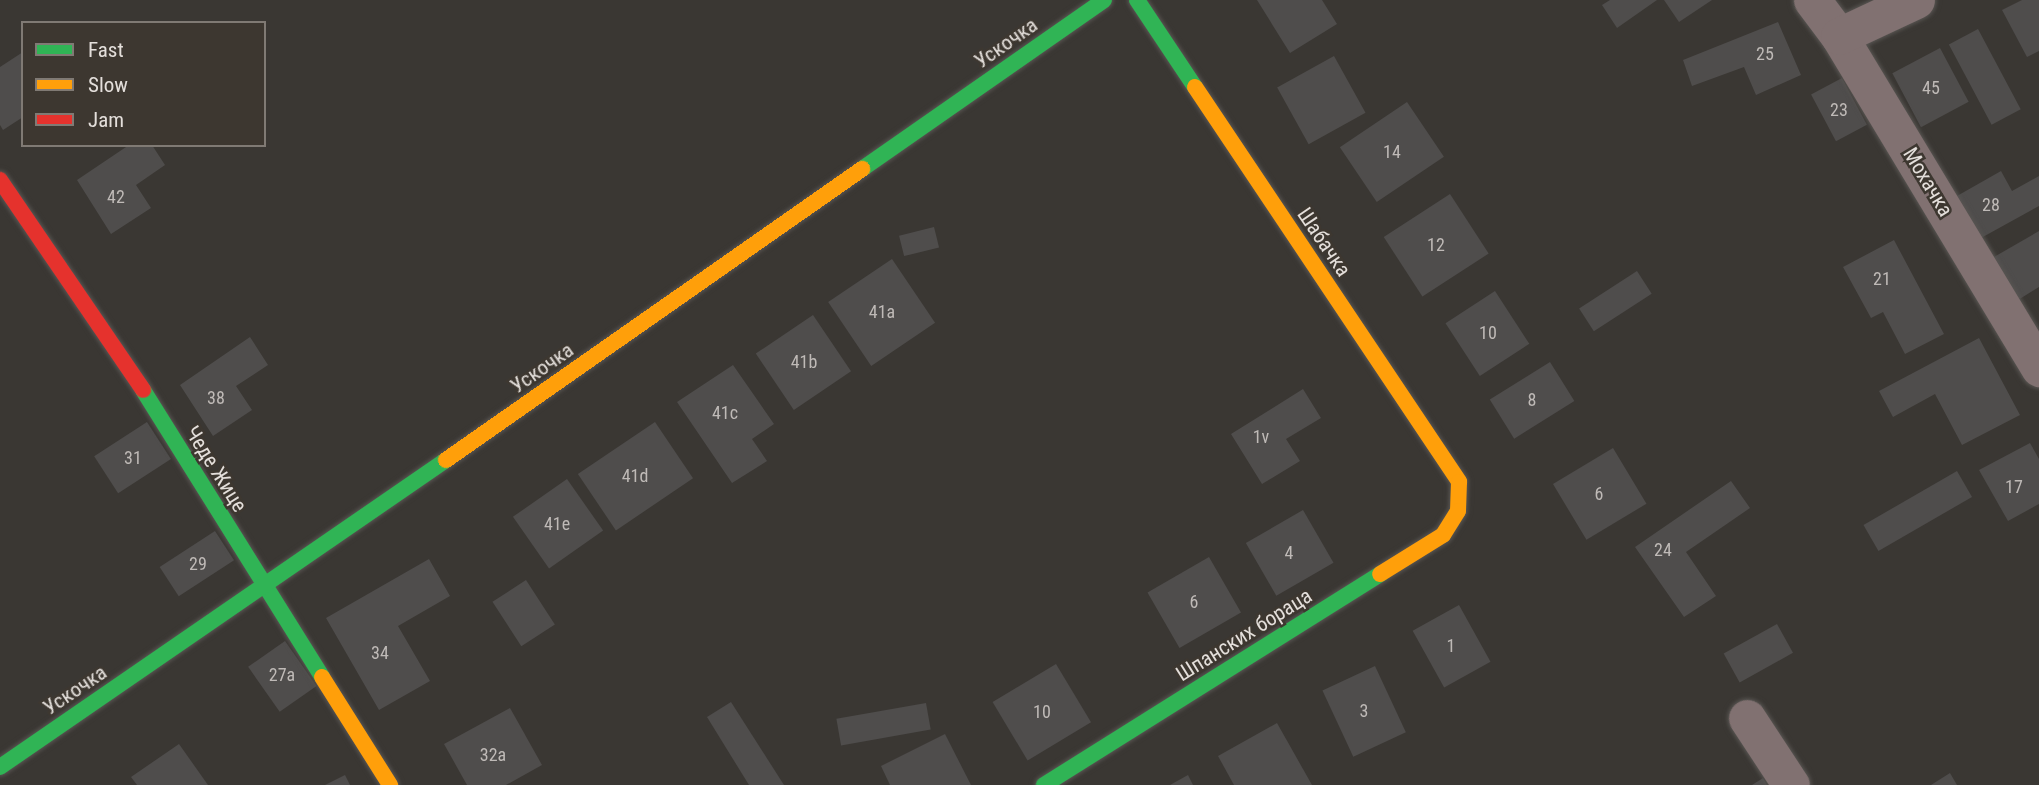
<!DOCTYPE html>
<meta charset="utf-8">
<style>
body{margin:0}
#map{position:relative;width:2039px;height:785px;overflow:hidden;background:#3a3733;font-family:"Roboto Condensed",sans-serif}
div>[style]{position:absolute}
.building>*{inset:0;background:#4f4d4c;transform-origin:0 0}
.roads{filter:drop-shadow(0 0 2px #585552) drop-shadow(0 0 2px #585552)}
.street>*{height:37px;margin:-18.5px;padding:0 18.5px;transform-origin:18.5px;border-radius:18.5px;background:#817171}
.fast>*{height:16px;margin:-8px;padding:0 8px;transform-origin:8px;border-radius:8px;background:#30b455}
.slow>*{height:16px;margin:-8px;padding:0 8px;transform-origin:8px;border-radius:8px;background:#ff9f0a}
.jam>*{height:16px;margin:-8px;padding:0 8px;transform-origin:8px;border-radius:8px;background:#e5322d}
span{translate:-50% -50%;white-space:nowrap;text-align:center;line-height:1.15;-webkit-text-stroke:5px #3d3730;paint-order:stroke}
.number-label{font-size:18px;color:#bfbab7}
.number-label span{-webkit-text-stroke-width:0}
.street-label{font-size:21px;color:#e4dfdb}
.legend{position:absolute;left:21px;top:21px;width:245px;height:126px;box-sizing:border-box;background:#3d3730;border:2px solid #807a74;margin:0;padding:9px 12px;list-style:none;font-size:21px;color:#e4dfdb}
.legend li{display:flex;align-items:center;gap:14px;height:35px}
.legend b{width:35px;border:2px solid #807a74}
</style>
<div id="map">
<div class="building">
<div style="clip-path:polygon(1257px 0,1322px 0,1337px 24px,1290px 53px)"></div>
<div style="clip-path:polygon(1610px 0,1657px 0,1617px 28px,1602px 5px)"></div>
<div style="clip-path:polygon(1664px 0,1712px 0,1679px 22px)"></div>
<div style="clip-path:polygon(2022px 0,2039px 0,2039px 51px,2027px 57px,2002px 10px)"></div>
<div style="clip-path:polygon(1778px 22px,1801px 75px,1756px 95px,1744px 67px,1692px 86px,1683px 60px)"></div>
<div style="left:1978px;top:29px;width:91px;height:33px;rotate:62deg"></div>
<div style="left:1940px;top:48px;width:61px;height:54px;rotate:62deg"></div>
<div style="clip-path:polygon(23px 52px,23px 117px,3px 130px,0 125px,0 67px)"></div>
<div style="left:1334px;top:56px;width:65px;height:65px;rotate:61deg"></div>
<div style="left:1842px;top:78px;width:53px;height:35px;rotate:62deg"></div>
<div style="left:1407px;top:102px;width:66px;height:81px;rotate:56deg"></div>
<div style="clip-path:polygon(129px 145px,152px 145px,165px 165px,136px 185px,151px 208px,111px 234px,77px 180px)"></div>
<div style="clip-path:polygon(2001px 171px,2012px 191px,2039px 176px,2039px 206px,1981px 238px,1957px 196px)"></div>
<div style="left:1450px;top:194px;width:71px;height:79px;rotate:57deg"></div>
<div style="left:934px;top:227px;width:21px;height:36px;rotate:76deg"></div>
<div style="clip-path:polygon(2039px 231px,2039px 287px,2018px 300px,1994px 257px)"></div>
<div style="clip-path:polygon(1894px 240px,1944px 334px,1905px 354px,1883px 312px,1871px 318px,1843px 267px)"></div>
<div style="left:892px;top:259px;width:77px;height:77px;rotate:56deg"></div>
<div style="left:1637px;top:271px;width:27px;height:69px;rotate:57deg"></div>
<div style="left:1495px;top:291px;width:63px;height:59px;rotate:57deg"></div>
<div style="left:813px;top:315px;width:68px;height:69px;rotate:56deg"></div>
<div style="clip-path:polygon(250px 337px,268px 365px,236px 386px,252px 410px,213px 436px,180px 385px)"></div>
<div style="clip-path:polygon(1979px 338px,2020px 415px,1962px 445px,1935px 394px,1893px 417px,1879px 391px)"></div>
<div style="left:1550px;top:362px;width:46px;height:71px;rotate:58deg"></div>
<div style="clip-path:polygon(733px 365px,774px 424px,752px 439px,767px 461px,732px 483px,677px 402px)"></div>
<div style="clip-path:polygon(1303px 389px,1321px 418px,1286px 439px,1300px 461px,1262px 484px,1231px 434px)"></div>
<div style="left:147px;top:422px;width:44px;height:63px;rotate:57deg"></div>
<div style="left:655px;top:422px;width:68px;height:93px;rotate:56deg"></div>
<div style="clip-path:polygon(2030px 443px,2039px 459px,2039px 504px,2008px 521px,1979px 470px)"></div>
<div style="left:1613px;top:448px;width:65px;height:70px;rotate:59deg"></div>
<div style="left:1957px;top:471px;width:30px;height:108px;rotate:60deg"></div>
<div style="left:567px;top:479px;width:63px;height:66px;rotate:55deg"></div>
<div style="clip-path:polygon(1731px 481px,1750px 508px,1686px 552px,1716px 596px,1684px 617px,1635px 547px)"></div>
<div style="left:1303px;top:510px;width:61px;height:66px;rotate:60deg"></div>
<div style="left:215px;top:531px;width:35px;height:66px;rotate:57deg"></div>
<div style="left:1209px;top:557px;width:64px;height:71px;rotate:60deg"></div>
<div style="clip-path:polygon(429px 559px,450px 596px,398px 626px,430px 681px,379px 710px,326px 618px)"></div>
<div style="left:526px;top:580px;width:53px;height:40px;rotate:57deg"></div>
<div style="left:1459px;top:605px;width:65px;height:53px;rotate:61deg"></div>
<div style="left:1777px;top:624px;width:33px;height:61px;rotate:61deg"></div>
<div style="left:285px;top:641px;width:55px;height:45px;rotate:55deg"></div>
<div style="left:1056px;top:664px;width:68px;height:74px;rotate:59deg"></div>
<div style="left:1375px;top:666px;width:73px;height:58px;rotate:65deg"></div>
<div style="clip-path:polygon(731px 702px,784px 785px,749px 785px,707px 717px)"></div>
<div style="left:926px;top:703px;width:27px;height:91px;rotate:80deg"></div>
<div style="clip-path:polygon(510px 708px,542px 765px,506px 785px,467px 785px,444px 744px)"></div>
<div style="clip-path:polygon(1277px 723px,1312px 785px,1234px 785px,1218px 756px)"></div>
<div style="clip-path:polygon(945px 734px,971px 785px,890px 785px,881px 766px)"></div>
<div style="clip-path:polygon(179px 744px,208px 785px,137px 785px,131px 777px)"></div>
<div style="clip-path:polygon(1950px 773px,1957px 785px,1931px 785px)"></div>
<div style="clip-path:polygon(345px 775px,350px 785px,325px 785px)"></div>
<div style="clip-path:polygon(1188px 775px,1193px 785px,1170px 785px)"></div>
<div style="clip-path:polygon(1763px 778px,1767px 785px,1752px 785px)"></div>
</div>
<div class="roads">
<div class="street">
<div style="left:1812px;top:0;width:45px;rotate:53.1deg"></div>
<div style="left:1839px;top:36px;width:388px;rotate:58.9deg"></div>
<div style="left:1839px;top:36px;width:85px;rotate:-25.1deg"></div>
<div style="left:1747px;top:718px;width:80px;rotate:56.7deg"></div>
</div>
<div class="fast">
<div style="left:1137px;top:0;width:105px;rotate:56.3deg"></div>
<div style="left:862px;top:169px;width:295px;rotate:-34.9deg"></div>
<div style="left:143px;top:390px;width:338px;rotate:58deg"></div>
<div style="left:0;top:767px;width:541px;rotate:-34.54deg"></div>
<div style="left:1044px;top:785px;width:397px;rotate:-32.1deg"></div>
</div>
<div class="slow">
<div style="left:1195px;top:87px;width:475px;rotate:56.2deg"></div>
<div style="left:1459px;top:482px;width:29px;rotate:92deg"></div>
<div style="left:1458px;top:511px;width:28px;rotate:122deg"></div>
<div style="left:1443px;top:535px;width:74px;rotate:148.2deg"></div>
<div style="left:446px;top:460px;width:508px;rotate:-34.97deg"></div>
<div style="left:322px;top:677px;width:128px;rotate:57.8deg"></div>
</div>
<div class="jam">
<div style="left:0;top:180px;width:254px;rotate:55.7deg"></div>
</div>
</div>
<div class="number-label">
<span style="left:1765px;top:54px">25</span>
<span style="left:1931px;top:88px">45</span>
<span style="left:1839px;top:110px">23</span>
<span style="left:1392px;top:152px">14</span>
<span style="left:116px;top:197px">42</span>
<span style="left:1991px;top:205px">28</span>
<span style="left:1436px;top:245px">12</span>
<span style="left:1882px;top:279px">21</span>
<span style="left:882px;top:312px">41a</span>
<span style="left:1488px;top:333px">10</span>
<span style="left:804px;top:362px">41b</span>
<span style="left:216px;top:398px">38</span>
<span style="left:1532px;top:400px">8</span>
<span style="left:725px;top:413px">41c</span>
<span style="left:1261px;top:437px">1v</span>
<span style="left:133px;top:458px">31</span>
<span style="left:635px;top:476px">41d</span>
<span style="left:2014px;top:487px">17</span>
<span style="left:1599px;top:494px">6</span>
<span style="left:557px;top:524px">41e</span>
<span style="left:1663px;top:550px">24</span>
<span style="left:1289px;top:553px">4</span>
<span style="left:198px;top:564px">29</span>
<span style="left:1194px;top:602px">6</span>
<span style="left:1451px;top:646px">1</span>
<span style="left:380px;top:653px">34</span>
<span style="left:282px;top:675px">27a</span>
<span style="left:1364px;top:711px">3</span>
<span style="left:1042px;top:712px">10</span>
<span style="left:493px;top:755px">32a</span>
</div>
<div class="street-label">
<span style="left:1006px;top:43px;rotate:-35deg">Ускочка</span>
<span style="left:1928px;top:182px;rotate:59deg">Мохачка</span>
<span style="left:1324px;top:242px;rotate:56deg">Шабачка</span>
<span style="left:542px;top:368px;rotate:-35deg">Ускочка</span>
<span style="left:216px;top:469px;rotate:58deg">Чеде Жице</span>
<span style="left:1244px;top:635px;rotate:-32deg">Шпанских бораца</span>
<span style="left:75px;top:690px;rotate:-34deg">Ускочка</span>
</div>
<ul class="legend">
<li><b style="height:9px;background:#30b455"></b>Fast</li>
<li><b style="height:9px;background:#ff9f0a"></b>Slow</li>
<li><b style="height:9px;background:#e5322d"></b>Jam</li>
</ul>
</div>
